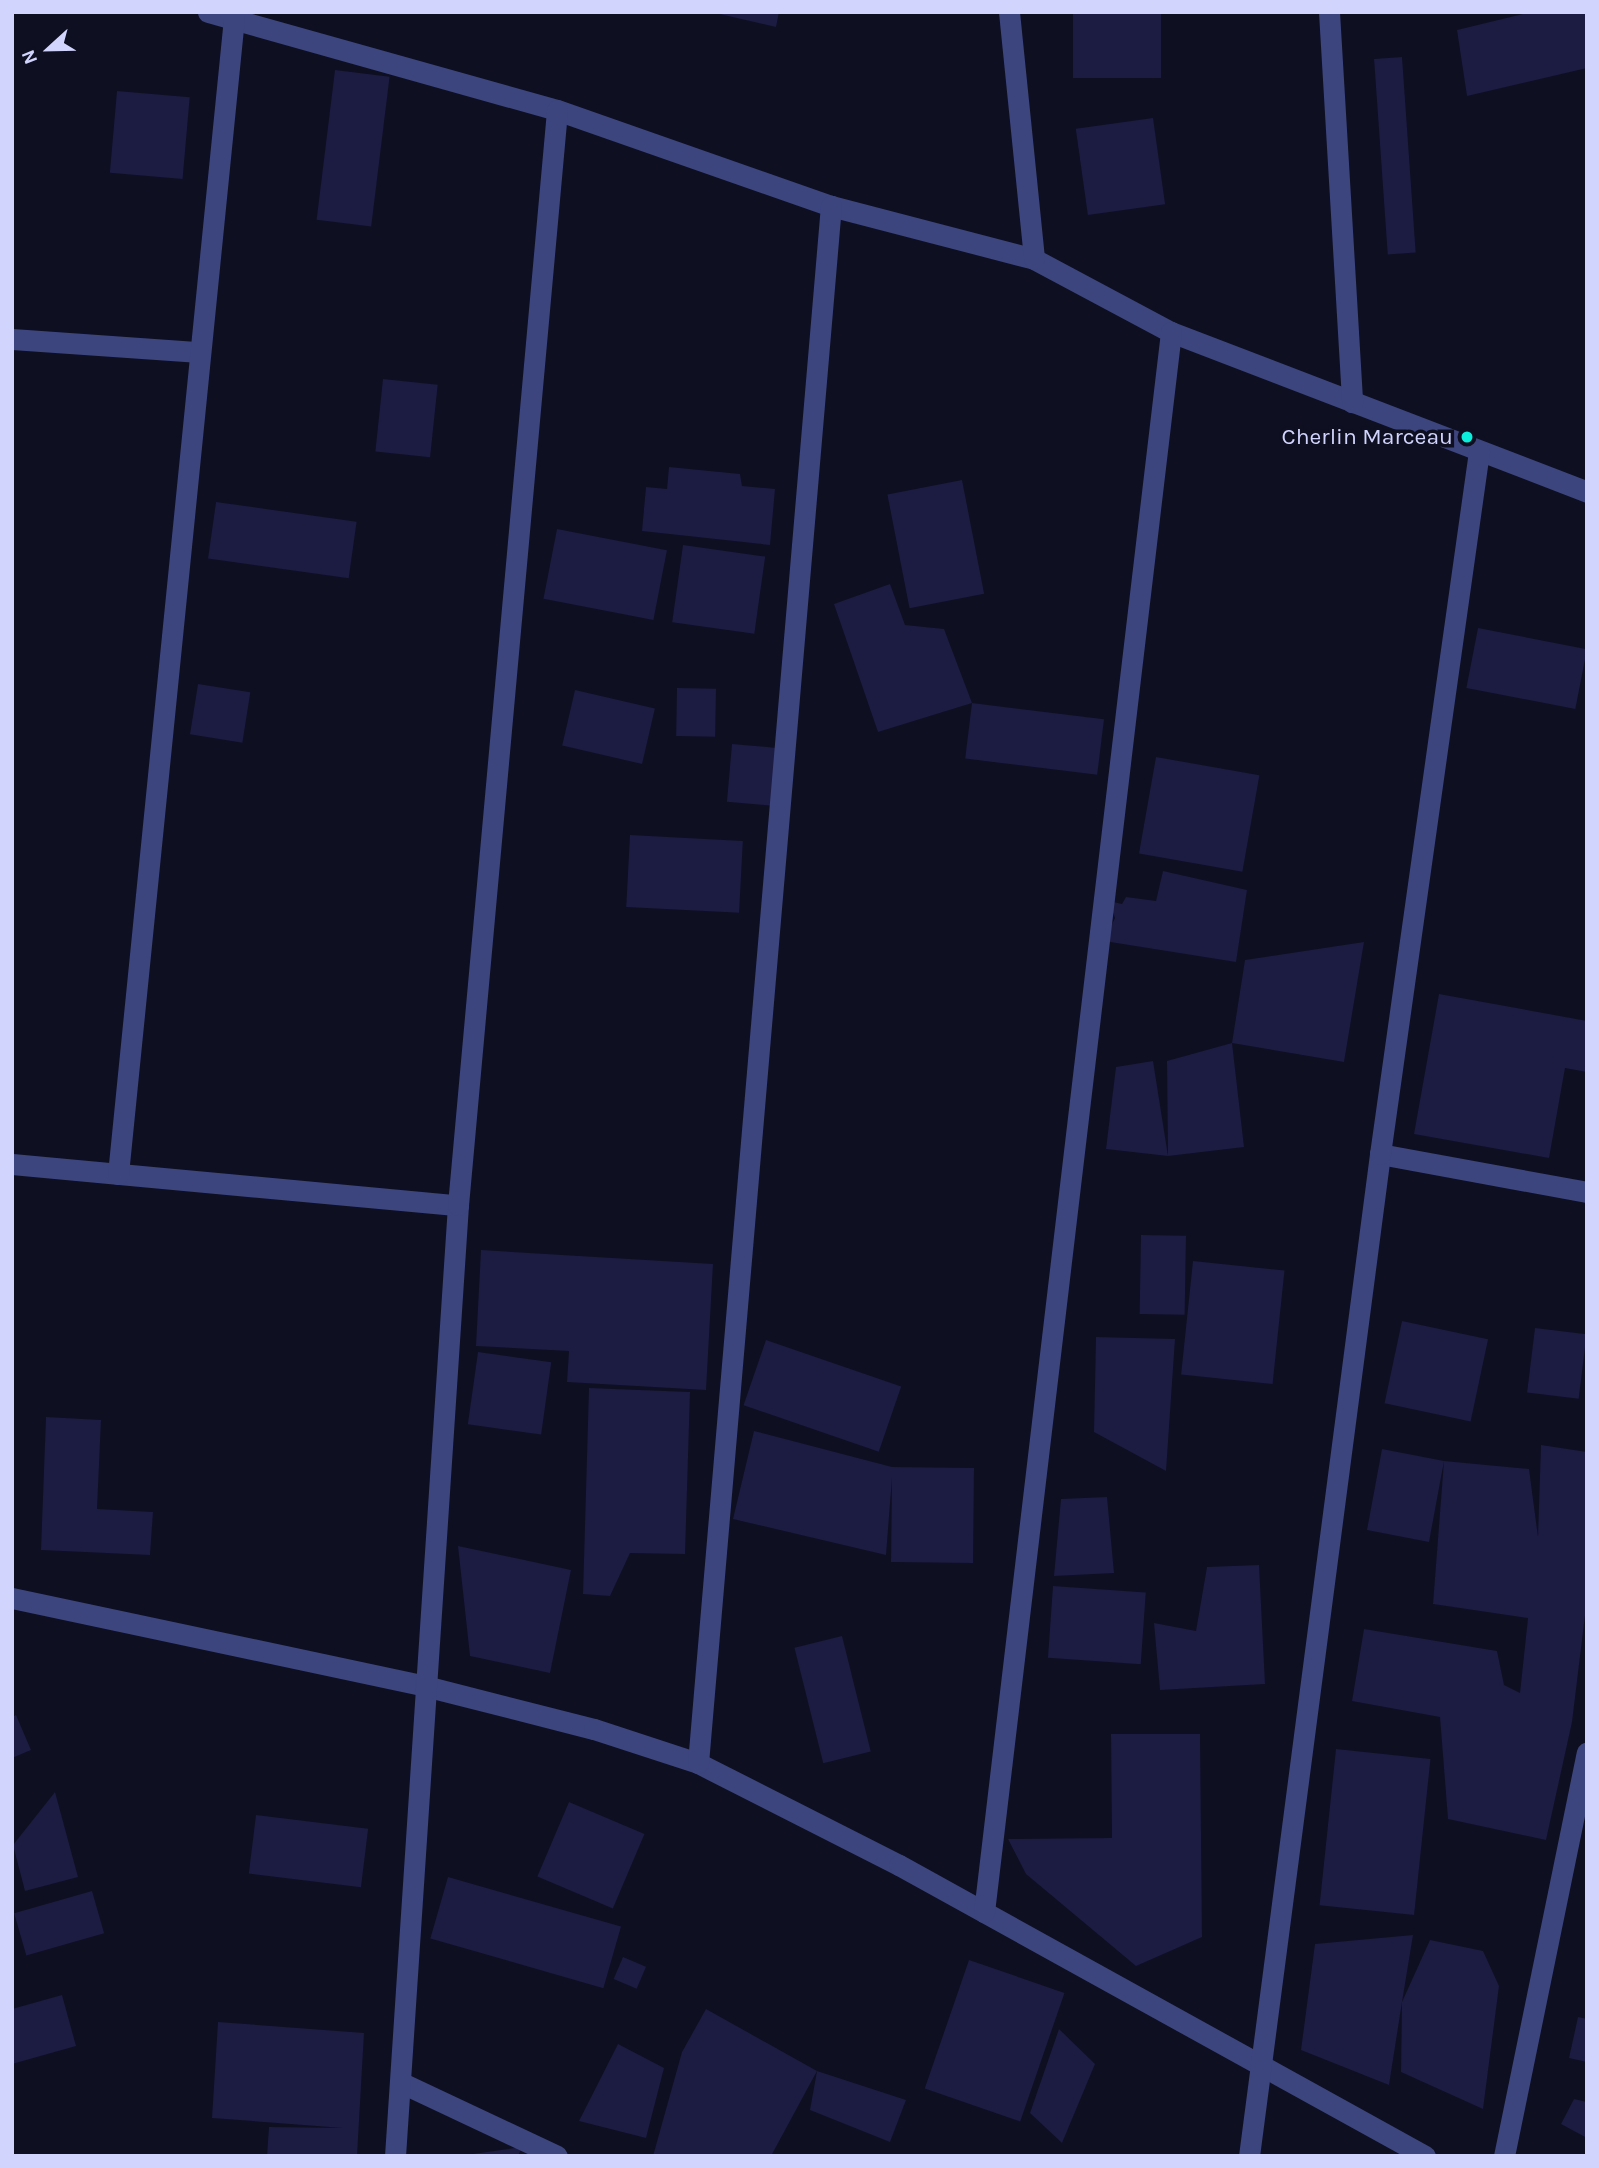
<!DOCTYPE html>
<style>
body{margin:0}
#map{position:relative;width:1599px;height:2168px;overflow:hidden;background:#0e0f21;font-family:Karla,sans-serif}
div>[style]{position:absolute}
.building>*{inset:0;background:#1c1b41;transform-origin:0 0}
.minor>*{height:21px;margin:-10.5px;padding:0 10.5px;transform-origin:10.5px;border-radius:10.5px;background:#3c457e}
.dots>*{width:19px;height:19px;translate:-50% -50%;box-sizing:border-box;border:4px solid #0e0f21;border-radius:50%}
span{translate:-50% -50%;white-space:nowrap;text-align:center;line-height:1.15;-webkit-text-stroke:7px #0e0f21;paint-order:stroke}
.poi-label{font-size:23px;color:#d1d4fd}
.right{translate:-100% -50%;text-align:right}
.frame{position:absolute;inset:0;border:14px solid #d1d4fd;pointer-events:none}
.north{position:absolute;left:14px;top:14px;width:70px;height:70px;-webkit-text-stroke:5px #0e0f21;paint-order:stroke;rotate:248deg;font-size:19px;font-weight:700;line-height:28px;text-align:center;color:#d1d4fd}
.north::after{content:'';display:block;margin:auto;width:24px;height:32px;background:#d1d4fd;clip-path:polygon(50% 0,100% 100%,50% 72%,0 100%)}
</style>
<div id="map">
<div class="building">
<div style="clip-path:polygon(711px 12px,779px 12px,776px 27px)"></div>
<div style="left:1073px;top:12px;width:88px;height:66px"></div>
<div style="clip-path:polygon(1531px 12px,1587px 12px,1587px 68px,1467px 96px,1457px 30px)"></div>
<div style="left:1402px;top:57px;width:196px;height:28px;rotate:86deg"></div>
<div style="left:335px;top:70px;width:55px;height:151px;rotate:7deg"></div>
<div style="left:117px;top:91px;width:73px;height:82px;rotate:5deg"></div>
<div style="left:1153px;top:118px;width:87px;height:78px;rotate:82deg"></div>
<div style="left:383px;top:379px;width:55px;height:73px;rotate:6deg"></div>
<div style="clip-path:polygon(669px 467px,740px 474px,742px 486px,775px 489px,770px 545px,642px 531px,646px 487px,667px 489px)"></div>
<div style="left:962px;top:480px;width:116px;height:76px;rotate:79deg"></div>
<div style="left:216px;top:502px;width:142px;height:57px;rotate:8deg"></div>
<div style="left:557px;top:529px;width:112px;height:71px;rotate:11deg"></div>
<div style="left:683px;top:545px;width:83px;height:78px;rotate:8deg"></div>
<div style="clip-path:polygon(890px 584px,905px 625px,944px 629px,972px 703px,878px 732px,834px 604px)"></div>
<div style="left:1478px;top:628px;width:111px;height:61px;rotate:11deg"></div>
<div style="left:198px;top:684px;width:53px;height:51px;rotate:9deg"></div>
<div style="left:677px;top:688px;width:39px;height:48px;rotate:1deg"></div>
<div style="left:575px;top:690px;width:82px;height:57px;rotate:13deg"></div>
<div style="left:972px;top:703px;width:133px;height:56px;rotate:7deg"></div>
<div style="left:732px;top:744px;width:45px;height:58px;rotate:5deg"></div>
<div style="left:1156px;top:757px;width:105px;height:98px;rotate:10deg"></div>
<div style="left:630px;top:835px;width:113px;height:72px;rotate:3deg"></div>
<div style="clip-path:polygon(1163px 871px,1247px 890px,1236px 962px,1104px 941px,1115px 918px,1109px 901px,1122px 904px,1126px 897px,1156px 901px)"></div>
<div style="clip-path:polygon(1364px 942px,1344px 1062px,1232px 1043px,1244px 1147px,1168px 1156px,1167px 1061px,1232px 1043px,1245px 960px)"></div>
<div style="clip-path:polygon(1439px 994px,1587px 1021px,1587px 1072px,1565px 1068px,1549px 1158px,1414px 1134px)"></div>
<div style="clip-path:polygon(1153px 1061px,1168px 1156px,1106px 1149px,1116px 1067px)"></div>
<div style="left:1141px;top:1235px;width:45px;height:79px;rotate:1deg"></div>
<div style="clip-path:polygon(481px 1250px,713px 1264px,706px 1390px,567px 1382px,569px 1351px,476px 1346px)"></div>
<div style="left:1193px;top:1261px;width:92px;height:114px;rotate:6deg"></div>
<div style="left:1402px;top:1321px;width:88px;height:84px;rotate:12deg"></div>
<div style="left:1535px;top:1328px;width:52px;height:65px;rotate:7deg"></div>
<div style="clip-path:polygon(1096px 1337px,1175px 1339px,1166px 1471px,1094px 1432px)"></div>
<div style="left:766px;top:1340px;width:143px;height:69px;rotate:19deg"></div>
<div style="left:478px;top:1352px;width:74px;height:73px;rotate:8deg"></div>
<div style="clip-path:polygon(589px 1388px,690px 1392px,685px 1554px,630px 1553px,610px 1596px,583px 1594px)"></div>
<div style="clip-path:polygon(46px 1417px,101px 1420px,97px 1509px,153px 1512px,150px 1555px,41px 1550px)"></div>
<div style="clip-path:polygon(754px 1431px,892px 1467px,974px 1468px,973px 1563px,891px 1562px,892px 1478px,886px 1555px,733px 1519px)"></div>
<div style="clip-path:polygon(1541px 1445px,1587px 1452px,1587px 1599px,1572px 1722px,1546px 1840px,1448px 1819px,1440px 1717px,1352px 1701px,1364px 1629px,1497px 1651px,1504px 1685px,1520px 1693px,1528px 1618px,1433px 1604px,1444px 1461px,1429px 1542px,1367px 1530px,1382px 1449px,1444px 1461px,1529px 1469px,1538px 1537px)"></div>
<div style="clip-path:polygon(1107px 1497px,1114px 1573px,1054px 1576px,1061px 1499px)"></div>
<div style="clip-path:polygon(458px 1546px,571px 1570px,550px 1673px,470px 1656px)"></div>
<div style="clip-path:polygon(1259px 1565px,1265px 1684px,1160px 1690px,1154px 1623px,1196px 1631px,1207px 1567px)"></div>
<div style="left:1053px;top:1586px;width:93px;height:72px;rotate:4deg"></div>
<div style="left:842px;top:1636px;width:119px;height:49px;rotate:76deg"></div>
<div style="clip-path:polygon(16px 1715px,31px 1750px,12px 1758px,12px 1717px)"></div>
<div style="clip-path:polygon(1111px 1734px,1200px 1734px,1202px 1937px,1136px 1966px,1026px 1874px,1008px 1839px,1112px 1838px)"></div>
<div style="left:1336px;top:1749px;width:95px;height:157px;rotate:6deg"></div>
<div style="clip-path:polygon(55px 1792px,78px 1877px,25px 1891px,13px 1845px)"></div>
<div style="left:569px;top:1802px;width:82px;height:81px;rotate:23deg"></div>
<div style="left:256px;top:1815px;width:113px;height:59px;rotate:7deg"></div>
<div style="left:448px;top:1877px;width:180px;height:64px;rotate:16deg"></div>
<div style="left:92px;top:1891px;width:44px;height:81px;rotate:74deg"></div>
<div style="clip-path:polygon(1413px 1935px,1402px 2002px,1430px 1940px,1483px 1951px,1499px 1986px,1483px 2109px,1401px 2072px,1402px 2002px,1389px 2085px,1301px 2050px,1315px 1944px)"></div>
<div style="left:623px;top:1957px;width:25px;height:24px;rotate:23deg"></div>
<div style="left:969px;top:1960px;width:101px;height:136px;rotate:19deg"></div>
<div style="clip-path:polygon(62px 1995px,76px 2046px,12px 2064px,12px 2009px)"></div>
<div style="clip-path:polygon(706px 2009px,817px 2071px,771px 2156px,653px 2156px,682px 2052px)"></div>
<div style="clip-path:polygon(1578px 2017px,1587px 2019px,1587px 2062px,1569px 2058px)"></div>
<div style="clip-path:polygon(218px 2022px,364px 2033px,357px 2156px,267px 2156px,269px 2127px,343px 2128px,212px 2118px)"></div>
<div style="clip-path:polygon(1059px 2029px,1095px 2064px,1062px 2143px,1030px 2113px)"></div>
<div style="clip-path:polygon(618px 2044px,664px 2068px,646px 2138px,579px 2121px)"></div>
<div style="clip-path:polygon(817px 2071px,906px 2100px,890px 2142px,810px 2110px)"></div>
<div style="clip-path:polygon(1574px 2099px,1587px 2102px,1587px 2138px,1561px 2124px)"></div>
<div style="clip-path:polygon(522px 2147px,518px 2156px,473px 2156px,473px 2154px)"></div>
</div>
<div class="minor">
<div style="left:208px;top:12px;width:362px;rotate:15.7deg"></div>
<div style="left:557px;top:110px;width:290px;rotate:19.3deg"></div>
<div style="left:831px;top:206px;width:210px;rotate:14.6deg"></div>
<div style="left:1034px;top:259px;width:155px;rotate:28.1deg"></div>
<div style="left:1171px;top:332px;width:446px;rotate:21deg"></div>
<div style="left:1009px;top:12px;width:248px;rotate:84.2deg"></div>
<div style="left:1329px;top:12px;width:391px;rotate:86.6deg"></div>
<div style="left:12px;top:339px;width:188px;rotate:4deg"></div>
<div style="left:1380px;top:1154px;width:210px;rotate:10.4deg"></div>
<div style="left:12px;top:1164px;width:448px;rotate:5.3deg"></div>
<div style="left:118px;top:1174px;width:1162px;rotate:-84.27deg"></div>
<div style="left:12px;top:1598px;width:422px;rotate:12deg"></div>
<div style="left:425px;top:1686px;width:174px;rotate:14.3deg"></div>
<div style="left:594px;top:1729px;width:109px;rotate:18.1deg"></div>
<div style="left:698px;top:1763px;width:225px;rotate:26.9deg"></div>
<div style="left:899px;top:1865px;width:601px;rotate:28.95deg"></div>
<div style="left:698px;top:1763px;width:1563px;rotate:-85.12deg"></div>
<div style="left:984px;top:1912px;width:1591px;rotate:-83.25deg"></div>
<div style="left:402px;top:2083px;width:171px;rotate:25.2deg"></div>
<div style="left:395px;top:2156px;width:953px;rotate:-86.21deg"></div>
<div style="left:458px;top:1205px;width:1099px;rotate:-84.83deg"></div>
<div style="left:1249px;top:2156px;width:1011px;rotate:-82.55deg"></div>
<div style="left:1380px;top:1154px;width:710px;rotate:-81.98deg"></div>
<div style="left:1504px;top:2156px;width:412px;rotate:-78.4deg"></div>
</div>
<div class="dots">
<div style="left:1467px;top:437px;background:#0ceedc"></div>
</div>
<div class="poi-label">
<span class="right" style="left:1453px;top:437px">Cherlin Marceau</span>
</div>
<div class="frame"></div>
<div class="north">N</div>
</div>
